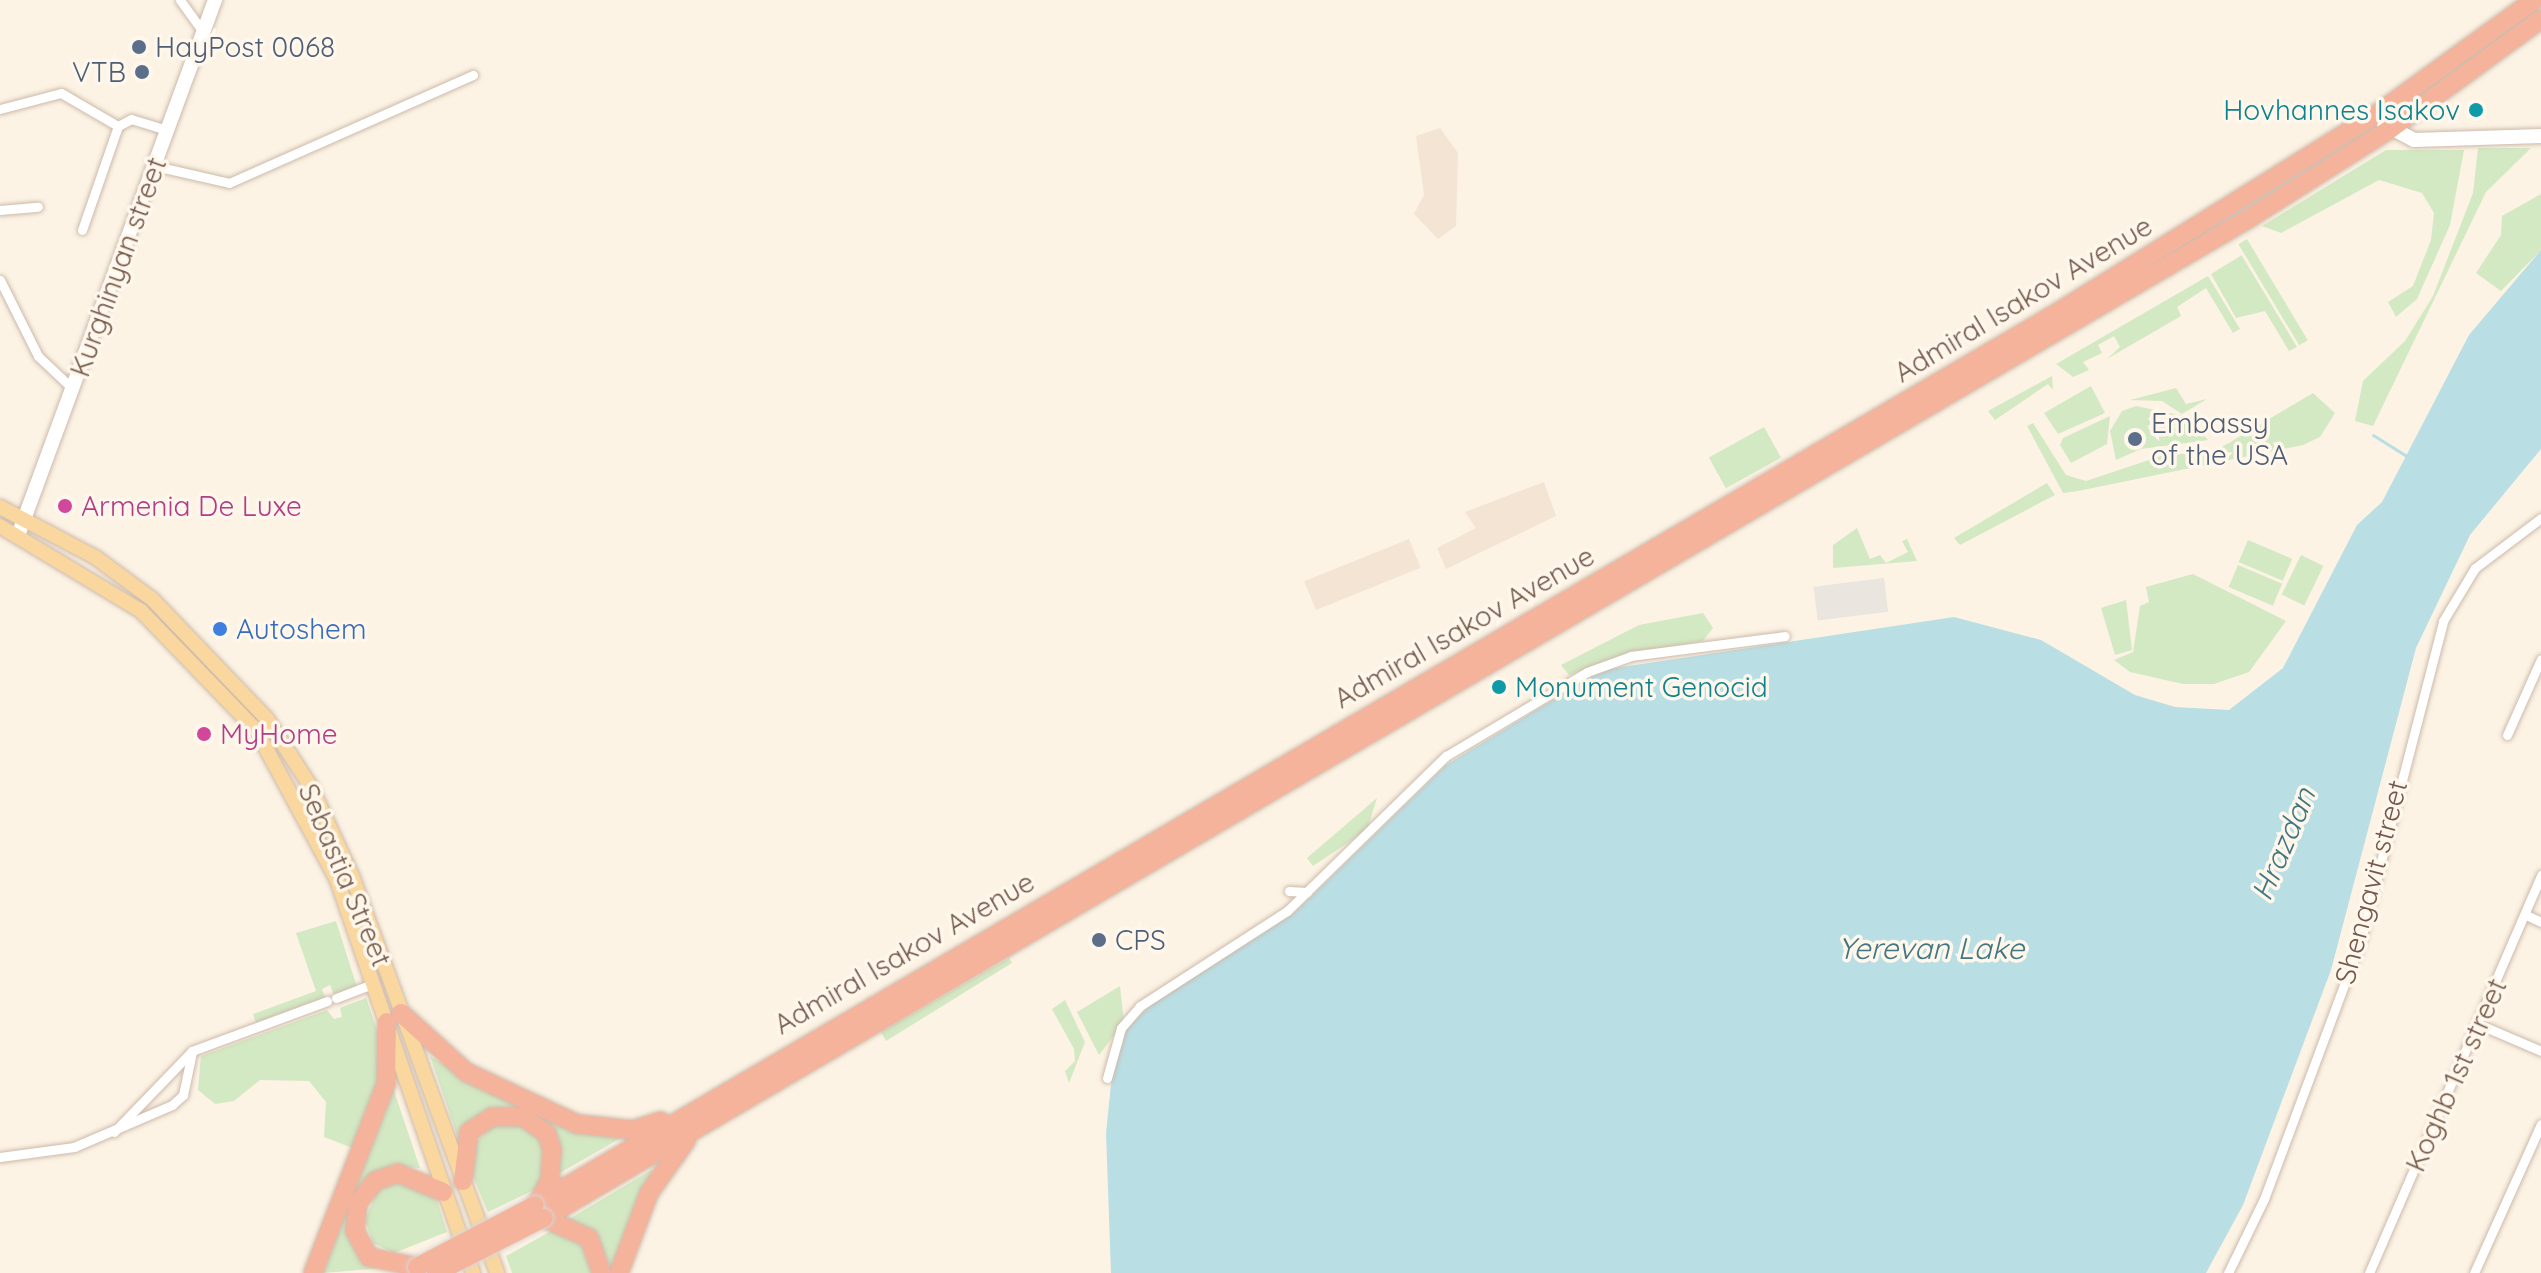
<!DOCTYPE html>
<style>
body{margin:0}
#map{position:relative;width:2541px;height:1273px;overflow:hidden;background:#fcf3e4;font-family:Quicksand,sans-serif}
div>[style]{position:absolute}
.residential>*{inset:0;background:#f3e4d3;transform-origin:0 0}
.industrial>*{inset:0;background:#ebe5df;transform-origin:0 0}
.green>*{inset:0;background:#d3e9c3;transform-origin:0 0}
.water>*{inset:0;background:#b9dfe5}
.stream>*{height:3px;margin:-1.5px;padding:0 1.5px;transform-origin:1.5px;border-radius:1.5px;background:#b9dfe5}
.roads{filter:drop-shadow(0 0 2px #cdbaab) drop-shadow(0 0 2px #cdbaab)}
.street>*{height:9px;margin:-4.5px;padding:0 4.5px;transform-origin:4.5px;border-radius:4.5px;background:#fff}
.secondary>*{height:14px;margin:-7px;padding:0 7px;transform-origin:7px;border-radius:7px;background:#fff}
.primary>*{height:14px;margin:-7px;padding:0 7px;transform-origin:7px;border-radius:7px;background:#f9d79e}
.highway>*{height:18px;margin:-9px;padding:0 9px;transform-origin:9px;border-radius:9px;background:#f5b39c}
.bridges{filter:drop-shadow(0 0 2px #dbd4d0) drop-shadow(0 0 2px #dbd4d0)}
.highway-bridge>*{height:18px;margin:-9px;padding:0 9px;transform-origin:9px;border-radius:9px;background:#f5b39c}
.dots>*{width:22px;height:22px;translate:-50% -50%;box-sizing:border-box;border:4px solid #fff7eb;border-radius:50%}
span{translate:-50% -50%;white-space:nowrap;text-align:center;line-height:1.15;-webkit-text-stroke:7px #fff7eb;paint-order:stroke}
.service-label{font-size:28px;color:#4e5e75}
.left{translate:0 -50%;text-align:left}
.right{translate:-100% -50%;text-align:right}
.culture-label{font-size:28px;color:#0d838f}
.street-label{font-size:28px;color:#74594a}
.hotel-label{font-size:28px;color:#b23c85}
.shop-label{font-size:28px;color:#366cbe}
.water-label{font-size:30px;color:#427680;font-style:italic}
</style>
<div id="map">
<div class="residential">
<div style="clip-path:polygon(1440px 128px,1458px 153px,1456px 226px,1438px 239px,1414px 214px,1424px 195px,1416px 136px)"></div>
<div style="clip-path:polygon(1544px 482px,1556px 516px,1446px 569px,1437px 548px,1476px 528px,1465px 512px)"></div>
<div style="left:1409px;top:539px;width:31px;height:113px;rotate:68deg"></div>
</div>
<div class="industrial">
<div style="left:1884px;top:578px;width:34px;height:71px;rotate:83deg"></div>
</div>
<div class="green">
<div style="clip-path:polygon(2478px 148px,2531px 148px,2486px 192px,2373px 426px,2355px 421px,2363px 381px,2405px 341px,2433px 296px,2473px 193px)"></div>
<div style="clip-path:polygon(2386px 150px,2464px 150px,2450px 225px,2417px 299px,2396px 317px,2388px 302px,2413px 286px,2431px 240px,2434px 213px,2422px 193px,2379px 180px,2281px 233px,2262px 226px)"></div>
<div style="clip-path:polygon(2541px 194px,2541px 250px,2501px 291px,2476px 273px,2501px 235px,2502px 216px)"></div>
<div style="left:2247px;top:239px;width:118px;height:10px;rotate:59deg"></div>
<div style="clip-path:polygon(2242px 255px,2242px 256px,2297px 347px,2289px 351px,2265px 311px,2236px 318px,2211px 274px)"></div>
<div style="clip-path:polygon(2208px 276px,2240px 329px,2233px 333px,2206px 288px,2177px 307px,2181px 316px,2107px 359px,2120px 347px,2114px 336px,2098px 345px,2102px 353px,2083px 362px,2089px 370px,2073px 377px,2056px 364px)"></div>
<div style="clip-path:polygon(2052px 376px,2053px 390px,2048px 384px,1995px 420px,1988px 411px)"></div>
<div style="clip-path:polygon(2091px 386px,2105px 413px,2058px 434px,2044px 413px)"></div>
<div style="clip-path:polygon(2176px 388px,2186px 404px,2207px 399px,2182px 414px,2162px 401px,2130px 400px)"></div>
<div style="clip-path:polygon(2313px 393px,2335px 413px,2320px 437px,2303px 445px,2078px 491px,2063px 493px,2027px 426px,2033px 423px,2066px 475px,2086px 481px,2161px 456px,2217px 450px)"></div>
<div style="clip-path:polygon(2136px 406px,2188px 417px,2208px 440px,2141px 449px,2116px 460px,2110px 431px,2122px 411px)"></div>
<div style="clip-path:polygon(2110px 416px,2107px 444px,2071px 463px,2060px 445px,2063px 438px)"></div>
<div style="left:1764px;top:427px;width:35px;height:63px;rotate:61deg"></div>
<div style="clip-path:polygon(2047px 483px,2055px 495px,1960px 545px,1954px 538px)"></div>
<div style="clip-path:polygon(1857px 528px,1870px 559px,1880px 555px,1886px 563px,1908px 552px,1902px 541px,1907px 539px,1917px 561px,1833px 568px,1833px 545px)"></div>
<div style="left:2248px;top:540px;width:48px;height:24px;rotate:23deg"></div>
<div style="left:2301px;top:555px;width:25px;height:44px;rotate:26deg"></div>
<div style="left:2238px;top:565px;width:48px;height:24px;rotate:23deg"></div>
<div style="clip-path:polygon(2193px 574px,2286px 621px,2249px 672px,2214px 684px,2183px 684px,2130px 672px,2114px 660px,2133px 652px,2140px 606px,2149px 602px,2146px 587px)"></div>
<div style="clip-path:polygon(2126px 600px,2132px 650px,2115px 655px,2101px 608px)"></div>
<div style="clip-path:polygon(1703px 613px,1713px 628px,1703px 641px,1627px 654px,1569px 675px,1561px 665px,1639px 625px)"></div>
<div style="clip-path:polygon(1377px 798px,1367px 830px,1313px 866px,1307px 858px)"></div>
<div style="clip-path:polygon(336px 921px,357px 987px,334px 995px,330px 985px,322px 989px,325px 997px,256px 1023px,253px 1014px,316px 991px,296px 933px)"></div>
<div style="clip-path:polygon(1009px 958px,1012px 963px,886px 1041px,881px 1032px)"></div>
<div style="clip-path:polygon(1120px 986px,1124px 1022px,1099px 1055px,1077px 1012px)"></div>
<div style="clip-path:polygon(366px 998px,380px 1038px,380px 1077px,355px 1149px,324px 1137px,326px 1102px,309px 1081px,260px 1080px,234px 1101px,215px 1104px,198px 1090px,201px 1056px,327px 1010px,334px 1019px,342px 1017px,340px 1008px)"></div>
<div style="clip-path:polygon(1065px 1000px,1085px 1042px,1069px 1083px,1065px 1071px,1075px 1061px,1074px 1049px,1052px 1009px)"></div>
<div style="clip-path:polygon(430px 1056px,485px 1089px,633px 1131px,558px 1174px,557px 1134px,528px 1111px,496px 1109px,458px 1138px)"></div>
<div style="clip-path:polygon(391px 1082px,420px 1168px,395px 1166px,349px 1218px,384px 1268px,323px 1273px)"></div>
<div style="clip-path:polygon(516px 1123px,542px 1140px,549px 1164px,536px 1189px,488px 1212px,469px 1167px,470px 1149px,491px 1126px)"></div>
<div style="clip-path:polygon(653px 1169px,642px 1199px,613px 1273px,597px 1238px,569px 1219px)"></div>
<div style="clip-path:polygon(398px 1179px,434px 1191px,447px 1232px,394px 1253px,373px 1243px,365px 1220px,377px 1191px)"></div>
<div style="clip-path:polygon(553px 1230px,578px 1237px,597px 1273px,512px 1273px,506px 1256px)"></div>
</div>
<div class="water">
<div style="clip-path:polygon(2541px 250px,2541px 449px,2470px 535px,2416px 648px,2331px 970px,2243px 1205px,2206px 1273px,1111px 1273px,1106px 1133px,1114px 1055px,1125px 1029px,1154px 1002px,1293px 914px,1446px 765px,1602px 670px,1954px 617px,2041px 640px,2135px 695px,2175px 707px,2229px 710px,2283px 668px,2357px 525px,2382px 502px,2469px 335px)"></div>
</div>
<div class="stream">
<div style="left:2373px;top:435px;width:38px;rotate:32deg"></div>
</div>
<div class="roads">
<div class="street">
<div style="left:180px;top:0;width:37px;rotate:54deg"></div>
<div style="left:0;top:109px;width:63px;rotate:-14.7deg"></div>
<div style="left:61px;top:93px;width:66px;rotate:30.1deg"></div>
<div style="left:118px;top:126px;width:15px;rotate:-28deg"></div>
<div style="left:131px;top:119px;width:38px;rotate:17deg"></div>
<div style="left:155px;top:166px;width:76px;rotate:12.9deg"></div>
<div style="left:229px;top:183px;width:267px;rotate:-23.9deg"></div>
<div style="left:0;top:210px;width:38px;rotate:-5deg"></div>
<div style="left:82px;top:230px;width:110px;rotate:-70.9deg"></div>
<div style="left:0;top:280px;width:85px;rotate:63.4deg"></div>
<div style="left:38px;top:356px;width:48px;rotate:43.3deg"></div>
<div style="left:2507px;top:735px;width:83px;rotate:-65.9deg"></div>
<div style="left:1289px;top:891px;width:18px;rotate:3deg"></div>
<div style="left:2526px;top:915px;width:17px;rotate:25deg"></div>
<div style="left:336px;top:998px;width:40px;rotate:-21deg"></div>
<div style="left:2478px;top:1024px;width:69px;rotate:23.2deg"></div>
<div style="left:1107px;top:1078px;width:52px;rotate:-74.4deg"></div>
<div style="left:1121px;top:1028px;width:29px;rotate:-49deg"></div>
<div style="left:1140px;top:1006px;width:175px;rotate:-32.9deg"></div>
<div style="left:1287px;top:911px;width:222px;rotate:-44.3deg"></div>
<div style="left:1446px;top:756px;width:164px;rotate:-30.8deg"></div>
<div style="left:1587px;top:672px;width:47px;rotate:-20deg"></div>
<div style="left:1631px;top:656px;width:155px;rotate:-7.4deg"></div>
<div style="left:114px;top:1132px;width:112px;rotate:-46.1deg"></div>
<div style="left:192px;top:1051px;width:144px;rotate:-20.3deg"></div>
<div style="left:0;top:1157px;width:75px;rotate:-7.7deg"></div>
<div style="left:74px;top:1147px;width:107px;rotate:-23.2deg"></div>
<div style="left:172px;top:1105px;width:15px;rotate:-42deg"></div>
<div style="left:183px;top:1095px;width:44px;rotate:-78.2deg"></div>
<div style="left:2228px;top:1273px;width:82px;rotate:-64.1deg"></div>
<div style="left:2264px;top:1199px;width:278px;rotate:-69.5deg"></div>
<div style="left:2361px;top:939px;width:328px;rotate:-75.5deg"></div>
<div style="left:2443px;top:621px;width:62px;rotate:-58.9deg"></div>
<div style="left:2475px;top:568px;width:83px;rotate:-37.1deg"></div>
<div style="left:2369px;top:1273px;width:434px;rotate:-66.6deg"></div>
<div style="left:2474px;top:1273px;width:163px;rotate:-65.8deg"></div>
</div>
<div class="secondary">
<div style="left:2384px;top:124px;width:34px;rotate:28deg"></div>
<div style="left:2414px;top:140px;width:127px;rotate:-1.8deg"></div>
<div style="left:19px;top:533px;width:568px;rotate:-69.81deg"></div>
</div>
<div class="primary">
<div style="left:0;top:507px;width:107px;rotate:27.8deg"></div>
<div style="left:95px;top:557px;width:71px;rotate:36.4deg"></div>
<div style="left:152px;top:599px;width:166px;rotate:46.2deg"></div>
<div style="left:267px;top:719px;width:81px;rotate:57.1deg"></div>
<div style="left:311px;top:787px;width:98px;rotate:65.3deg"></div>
<div style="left:352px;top:876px;width:423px;rotate:69.9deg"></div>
<div style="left:0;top:526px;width:165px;rotate:31.1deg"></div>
<div style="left:141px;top:611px;width:165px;rotate:46deg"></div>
<div style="left:256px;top:730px;width:170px;rotate:61.6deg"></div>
<div style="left:337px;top:880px;width:416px;rotate:70.9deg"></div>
</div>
<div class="highway">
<div style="left:401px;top:1013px;width:88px;rotate:42.2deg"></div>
<div style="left:466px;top:1072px;width:123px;rotate:25.1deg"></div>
<div style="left:577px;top:1124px;width:56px;rotate:6.1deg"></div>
<div style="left:633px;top:1130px;width:29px;rotate:-18deg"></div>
<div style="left:463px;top:1181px;width:49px;rotate:-83deg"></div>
<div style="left:469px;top:1132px;width:27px;rotate:-33deg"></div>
<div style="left:492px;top:1117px;width:31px"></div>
<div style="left:523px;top:1117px;width:29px;rotate:35deg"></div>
<div style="left:547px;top:1134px;width:16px;rotate:72deg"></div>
<div style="left:552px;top:1149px;width:31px;rotate:94deg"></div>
<div style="left:550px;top:1180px;width:26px;rotate:119deg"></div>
<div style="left:535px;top:1205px;width:1768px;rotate:-30.38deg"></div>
<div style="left:2060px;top:311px;width:373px;rotate:-31.9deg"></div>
<div style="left:2377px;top:114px;width:194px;rotate:-36deg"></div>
<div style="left:544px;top:1218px;width:1975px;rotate:-30.38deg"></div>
<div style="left:2248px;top:219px;width:167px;rotate:-32.3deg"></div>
<div style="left:2389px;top:130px;width:188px;rotate:-36.1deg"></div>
<div style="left:544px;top:1218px;width:49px;rotate:24deg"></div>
<div style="left:589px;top:1238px;width:37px;rotate:70deg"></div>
<div style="left:417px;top:1267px;width:49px;rotate:-168.2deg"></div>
<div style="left:369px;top:1257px;width:30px;rotate:-118deg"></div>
<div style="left:355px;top:1231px;width:28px;rotate:-84deg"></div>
<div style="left:358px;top:1203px;width:28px;rotate:-52deg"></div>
<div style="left:375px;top:1181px;width:24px;rotate:-19deg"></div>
<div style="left:398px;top:1173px;width:49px;rotate:22.9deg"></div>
<div style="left:313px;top:1273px;width:203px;rotate:-68.9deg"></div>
<div style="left:386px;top:1084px;width:62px;rotate:-89.1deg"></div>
<div style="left:619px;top:1273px;width:85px;rotate:-69.4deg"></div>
<div style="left:649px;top:1193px;width:64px;rotate:-54.6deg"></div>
</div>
</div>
<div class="bridges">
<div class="highway-bridge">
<div style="left:417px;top:1267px;width:133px;rotate:-27.7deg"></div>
<div style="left:436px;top:1273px;width:121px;rotate:-27deg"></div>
</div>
</div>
<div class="dots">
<div style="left:139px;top:47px;background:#5c6f8a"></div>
<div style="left:142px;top:72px;background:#5c6f8a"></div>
<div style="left:2476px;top:110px;background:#0f9aa8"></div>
<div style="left:2135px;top:439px;background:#5c6f8a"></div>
<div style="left:65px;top:506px;background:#d1479c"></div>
<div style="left:220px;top:629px;background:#3f7fe0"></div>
<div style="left:1499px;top:687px;background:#0f9aa8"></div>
<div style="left:204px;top:734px;background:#d1479c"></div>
<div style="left:1099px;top:940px;background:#5c6f8a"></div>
</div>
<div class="service-label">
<span class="left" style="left:155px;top:47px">HayPost 0068</span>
<span class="right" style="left:126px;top:72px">VTB</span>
<span class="left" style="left:2151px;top:439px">Embassy<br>of the USA</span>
<span class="left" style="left:1115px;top:940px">CPS</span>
</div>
<div class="culture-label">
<span class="right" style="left:2460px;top:110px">Hovhannes Isakov</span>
<span class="left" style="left:1515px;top:687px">Monument Genocid</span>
</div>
<div class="street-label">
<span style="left:118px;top:267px;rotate:-70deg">Kurghinyan street</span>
<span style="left:2023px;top:299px;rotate:-31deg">Admiral Isakov Avenue</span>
<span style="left:1464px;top:627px;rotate:-30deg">Admiral Isakov Avenue</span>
<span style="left:345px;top:875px;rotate:67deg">Sebastia Street</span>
<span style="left:2371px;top:882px;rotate:-75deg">Shengavit street</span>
<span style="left:904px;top:953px;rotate:-30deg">Admiral Isakov Avenue</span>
<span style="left:2456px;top:1075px;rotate:-66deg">Koghb 1st street</span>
</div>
<div class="hotel-label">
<span class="left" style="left:81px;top:506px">Armenia De Luxe</span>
<span class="left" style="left:220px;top:734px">MyHome</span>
</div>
<div class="shop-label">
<span class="left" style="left:236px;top:629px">Autoshem</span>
</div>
<div class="water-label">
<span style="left:2283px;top:844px;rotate:-67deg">Hrazdan</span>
<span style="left:1931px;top:948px">Yerevan Lake</span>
</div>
</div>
